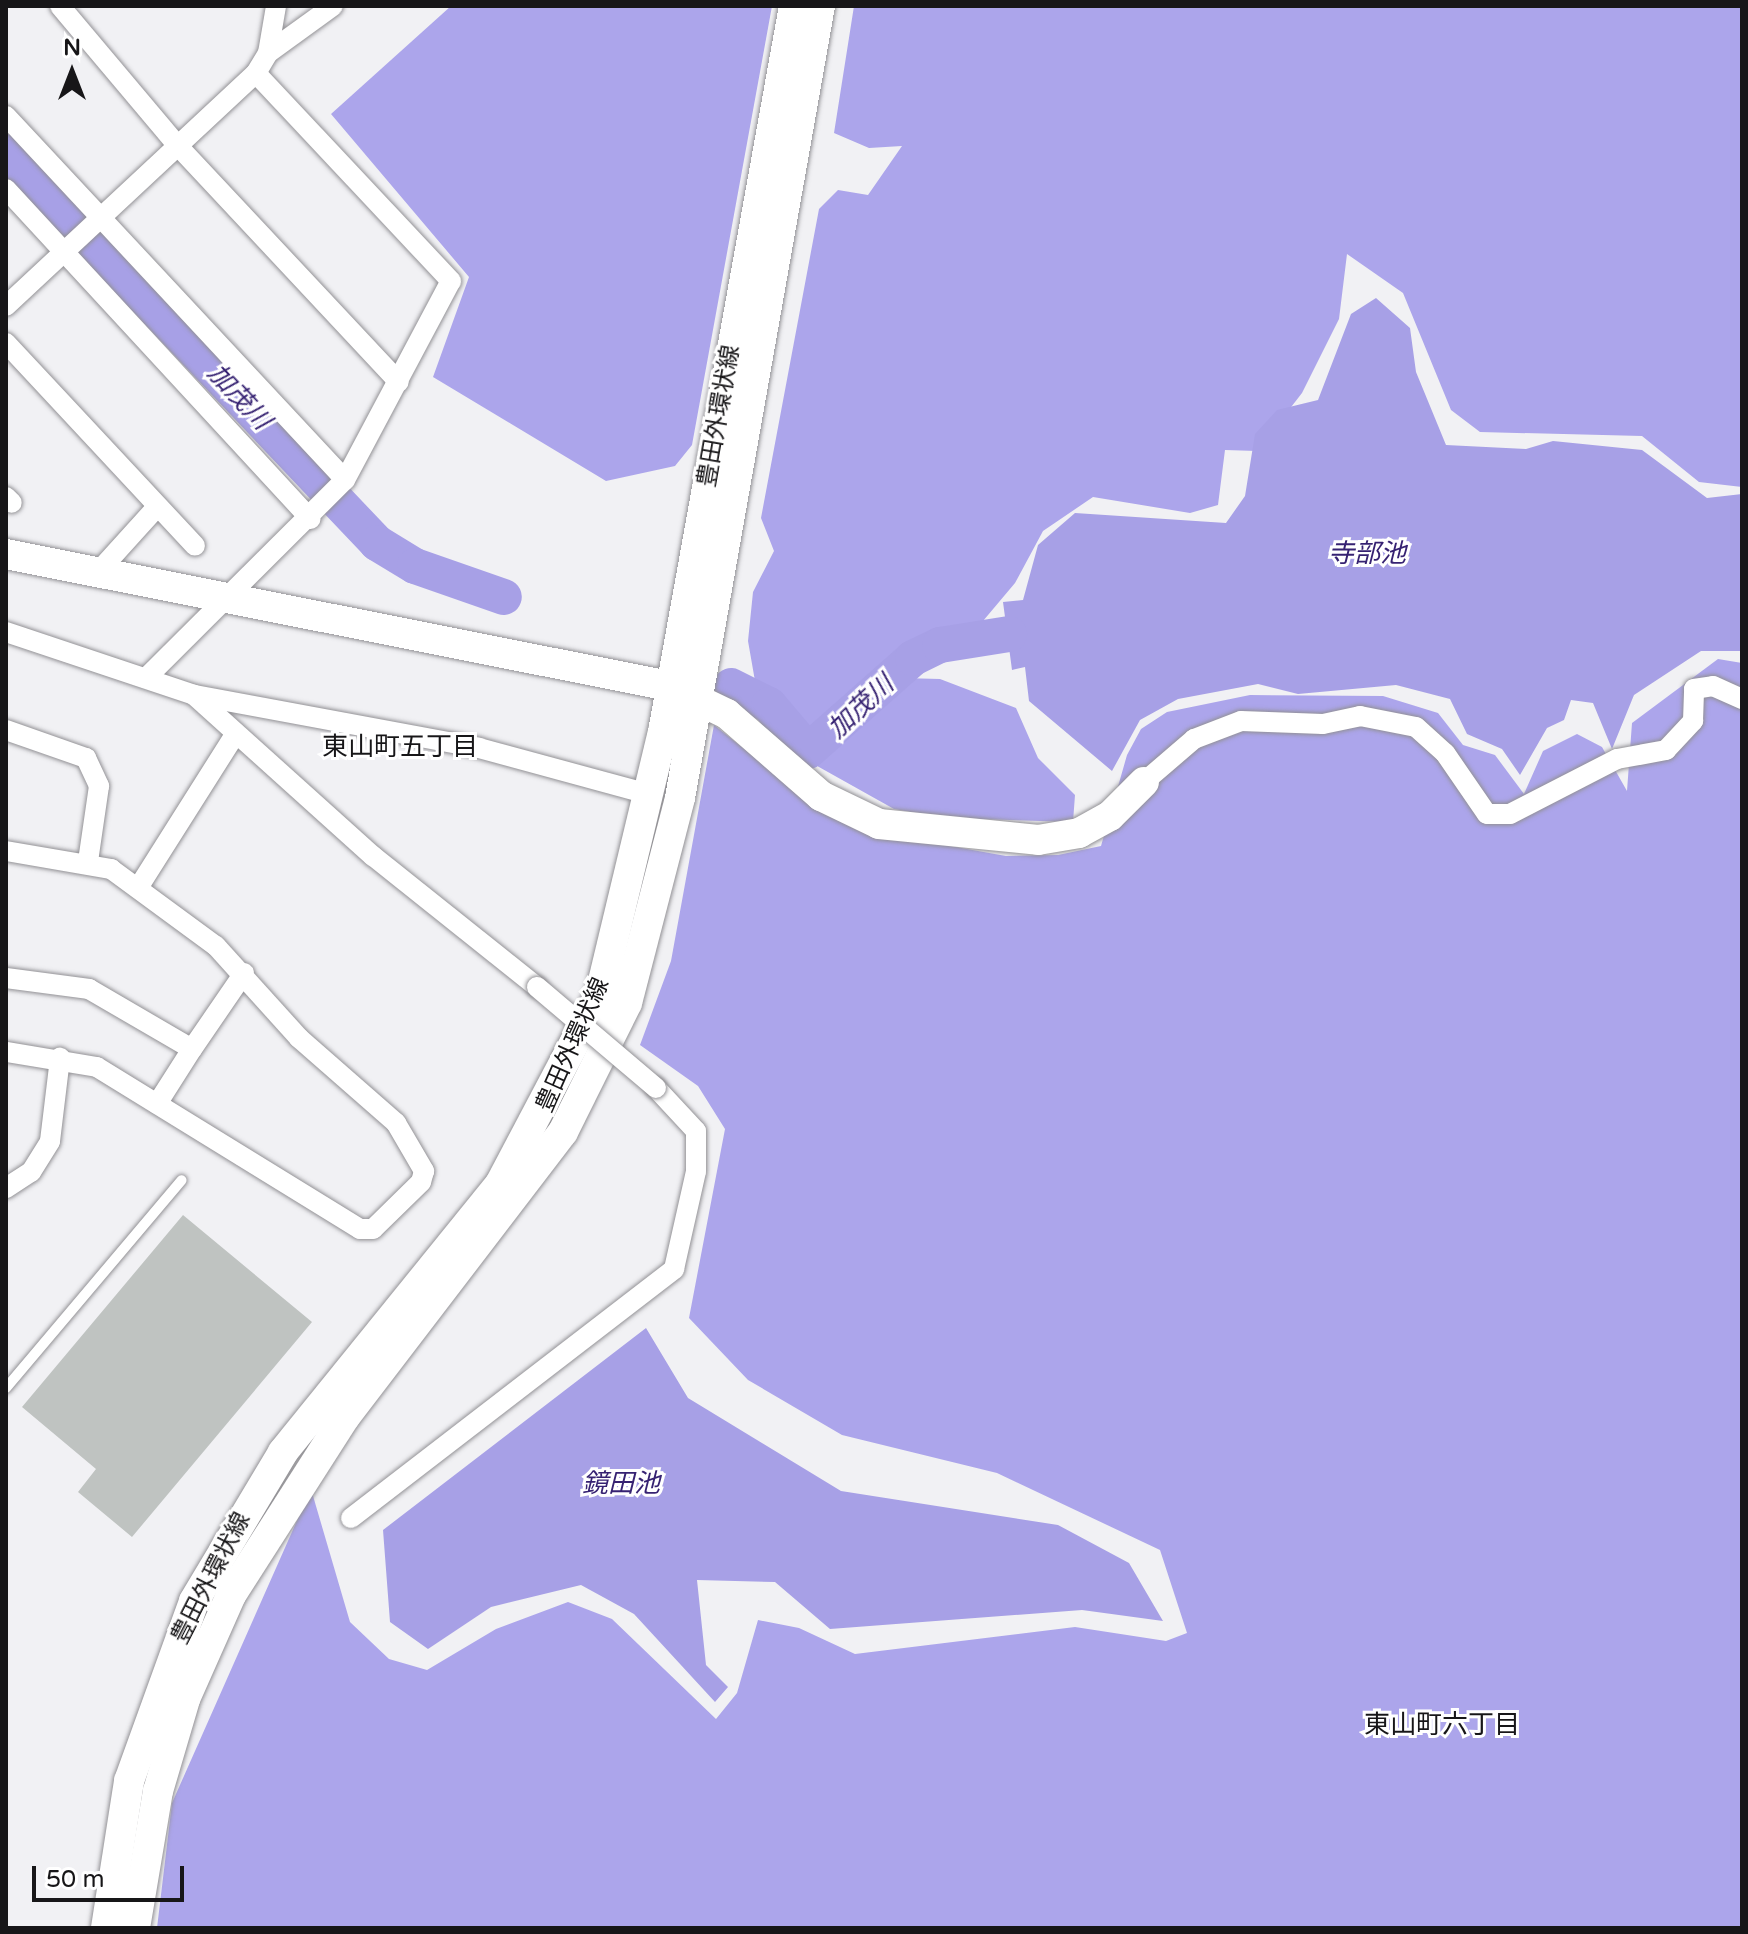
<!DOCTYPE html>
<meta charset="utf-8">
<style>
body{margin:0}
#map{position:relative;width:1748px;height:1934px;overflow:hidden;background:#f1f1f4;font-family:"Varela Round","Noto Sans JP",sans-serif}
div>[style]{position:absolute}
.forest>*{inset:0;background:#aca5eb}
.water>*{inset:0;background:#a7a0e6}
.river>*{height:36px;margin:-18px;padding:0 18px;transform-origin:18px;border-radius:18px;background:#a7a0e6}
.building>*{inset:0;background:#bfc3c1}
.roads{filter:drop-shadow(0 0 2px #929195) drop-shadow(0 0 2px #929195)}
.lane>*{height:10px;margin:-5px;padding:0 5px;transform-origin:5px;border-radius:5px;background:#fff}
.street>*{height:20px;margin:-10px;padding:0 10px;transform-origin:10px;border-radius:10px;background:#fff}
.secondary>*{height:30px;margin:-15px;padding:0 15px;transform-origin:15px;border-radius:15px;background:#fff}
.bridges{filter:drop-shadow(0 0 2px #929195) drop-shadow(0 0 2px #929195)}
.street-bridge>*{height:20px;margin:-10px;padding:0 10px;transform-origin:10px;border-radius:10px;background:#fff}
span{translate:-50% -50%;white-space:nowrap;text-align:center;line-height:1.15;-webkit-text-stroke:6px #fff;paint-order:stroke}
.street-label{font-size:24px;color:#171618}
.water-label{font-size:26px;color:#362272;font-style:italic}
.neighbourhood-label{font-size:26px;color:#171618}
.frame{position:absolute;inset:0;border:8px solid #171618;pointer-events:none}
.north{position:absolute;left:32px;top:32px;width:80px;height:80px;-webkit-text-stroke:6px #fff;paint-order:stroke;rotate:0deg;font-size:22px;font-weight:700;line-height:32px;text-align:center;color:#171618}
.north::after{content:'';display:block;margin:auto;width:28px;height:36px;background:#171618;clip-path:polygon(50% 0,100% 100%,50% 72%,0 100%)}
.scale{position:absolute;left:32px;top:1866px;width:152px;height:36px;box-sizing:border-box;border:4px solid #171618;border-top:0;padding-left:10px;font-size:24px;line-height:28px;white-space:nowrap;color:#171618;-webkit-text-stroke:6px #fff;paint-order:stroke}
</style>
<div id="map">
<div class="forest">
<div style="clip-path:polygon(451px 6px,772px 6px,692px 445px,675px 466px,606px 481px,433px 377px,469px 277px,331px 114px)"></div>
<div style="clip-path:polygon(854px 6px,1742px 6px,1742px 487px,1699px 482px,1642px 436px,1480px 432px,1451px 410px,1403px 293px,1347px 254px,1339px 319px,1302px 393px,1257px 451px,1225px 450px,1218px 505px,1190px 513px,1093px 497px,1043px 531px,1015px 583px,983px 621px,910px 646px,809px 740px,755px 681px,748px 641px,753px 592px,774px 551px,761px 518px,819px 209px,838px 190px,868px 195px,902px 146px,869px 148px,834px 133px)"></div>
<div style="clip-path:polygon(1718px 659px,1742px 663px,1742px 1928px,157px 1928px,172px 1803px,311px 1489px,350px 1622px,389px 1659px,427px 1670px,496px 1629px,568px 1602px,612px 1619px,716px 1719px,737px 1693px,758px 1620px,799px 1628px,855px 1654px,1075px 1627px,1166px 1641px,1187px 1633px,1160px 1550px,997px 1473px,842px 1435px,748px 1380px,689px 1318px,725px 1129px,698px 1086px,640px 1045px,671px 961px,714px 725px,810px 801px,889px 835px,1006px 856px,1058px 855px,1101px 846px,1127px 755px,1141px 729px,1167px 712px,1250px 695px,1383px 696px,1438px 713px,1463px 745px,1495px 755px,1524px 794px,1543px 751px,1577px 734px,1602px 747px,1627px 791px,1632px 723px)"></div>
<div style="clip-path:polygon(902px 678px,940px 679px,1016px 708px,1038px 758px,1075px 795px,1073px 822px,944px 818px,894px 809px,810px 762px)"></div>
</div>
<div class="water">
<div style="clip-path:polygon(1376px 298px,1410px 328px,1416px 372px,1446px 445px,1526px 449px,1553px 441px,1642px 450px,1707px 498px,1742px 494px,1742px 651px,1701px 651px,1634px 695px,1612px 749px,1593px 703px,1571px 700px,1564px 720px,1547px 728px,1520px 775px,1502px 749px,1467px 734px,1450px 699px,1396px 685px,1298px 694px,1258px 684px,1178px 699px,1140px 720px,1112px 771px,1029px 701px,1025px 667px,1012px 670px,1003px 602px,1023px 600px,1038px 545px,1075px 513px,1226px 523px,1245px 496px,1255px 434px,1277px 410px,1318px 400px,1351px 314px)"></div>
<div style="clip-path:polygon(646px 1328px,688px 1398px,841px 1491px,1058px 1525px,1129px 1563px,1163px 1621px,1082px 1610px,830px 1629px,775px 1582px,697px 1580px,706px 1665px,728px 1687px,715px 1702px,634px 1614px,581px 1585px,491px 1607px,428px 1649px,390px 1622px,383px 1530px)"></div>
</div>
<div class="river">
<div style="left:6px;top:152px;width:539px;rotate:46.5deg"></div>
<div style="left:377px;top:543px;width:44px;rotate:31.2deg"></div>
<div style="left:415px;top:566px;width:94px;rotate:19.2deg"></div>
<div style="left:731px;top:686px;width:42px;rotate:26.6deg"></div>
<div style="left:769px;top:705px;width:60px;rotate:49.7deg"></div>
<div style="left:808px;top:751px;width:140px;rotate:-41.5deg"></div>
<div style="left:913px;top:658px;width:30px;rotate:-26deg"></div>
<div style="left:940px;top:645px;width:70px;rotate:-9.1deg"></div>
</div>
<div class="building">
<div style="clip-path:polygon(183px 1215px,312px 1322px,132px 1537px,78px 1492px,96px 1469px,22px 1407px)"></div>
</div>
<div class="roads">
<div class="lane">
<div style="left:6px;top:1388px;width:272px;rotate:-49.8deg"></div>
</div>
<div class="street">
<div style="left:60px;top:6px;width:183px;rotate:49.9deg"></div>
<div style="left:178px;top:146px;width:323px;rotate:46.9deg"></div>
<div style="left:268px;top:53px;width:48px;rotate:-80.3deg"></div>
<div style="left:6px;top:116px;width:497px;rotate:47deg"></div>
<div style="left:6px;top:189px;width:449px;rotate:47.3deg"></div>
<div style="left:6px;top:306px;width:342px;rotate:-43deg"></div>
<div style="left:256px;top:73px;width:23px;rotate:-59deg"></div>
<div style="left:268px;top:53px;width:80px;rotate:-35.9deg"></div>
<div style="left:6px;top:343px;width:277px;rotate:47deg"></div>
<div style="left:6px;top:497px;width:8px;rotate:45deg"></div>
<div style="left:99px;top:571px;width:85px;rotate:-47.9deg"></div>
<div style="left:6px;top:632px;width:198px;rotate:18.5deg"></div>
<div style="left:194px;top:695px;width:290px;rotate:10.5deg"></div>
<div style="left:479px;top:748px;width:175px;rotate:15.2deg"></div>
<div style="left:148px;top:676px;width:278px;rotate:-44.9deg"></div>
<div style="left:345px;top:480px;width:225px;rotate:-62deg"></div>
<div style="left:451px;top:281px;width:285px;rotate:-133.2deg"></div>
<div style="left:194px;top:695px;width:241px;rotate:42deg"></div>
<div style="left:373px;top:856px;width:210px;rotate:38.6deg"></div>
<div style="left:6px;top:730px;width:85px;rotate:19.3deg"></div>
<div style="left:86px;top:758px;width:31px;rotate:65deg"></div>
<div style="left:99px;top:786px;width:76px;rotate:98.3deg"></div>
<div style="left:1144px;top:782px;width:66px;rotate:-40.7deg"></div>
<div style="left:1194px;top:739px;width:50px;rotate:-21deg"></div>
<div style="left:1241px;top:721px;width:82px;rotate:2.1deg"></div>
<div style="left:1323px;top:724px;width:38px;rotate:-12deg"></div>
<div style="left:1360px;top:716px;width:57px;rotate:11.1deg"></div>
<div style="left:1416px;top:727px;width:39px;rotate:42deg"></div>
<div style="left:1445px;top:753px;width:74px;rotate:55.5deg"></div>
<div style="left:1487px;top:814px;width:23px"></div>
<div style="left:1510px;top:814px;width:120px;rotate:-27.2deg"></div>
<div style="left:1617px;top:759px;width:50px;rotate:-10.4deg"></div>
<div style="left:1666px;top:750px;width:40px;rotate:-47deg"></div>
<div style="left:1693px;top:721px;width:32px;rotate:-88deg"></div>
<div style="left:1694px;top:689px;width:19px;rotate:-9deg"></div>
<div style="left:1713px;top:686px;width:32px;rotate:24deg"></div>
<div style="left:6px;top:851px;width:107px;rotate:9.7deg"></div>
<div style="left:111px;top:869px;width:130px;rotate:36.3deg"></div>
<div style="left:216px;top:946px;width:124px;rotate:47.9deg"></div>
<div style="left:299px;top:1038px;width:129px;rotate:41.2deg"></div>
<div style="left:396px;top:1123px;width:56px;rotate:59.7deg"></div>
<div style="left:424px;top:1171px;width:11px;rotate:105deg"></div>
<div style="left:421px;top:1182px;width:67px;rotate:135.6deg"></div>
<div style="left:373px;top:1229px;width:13px;rotate:180deg"></div>
<div style="left:360px;top:1229px;width:309px;rotate:-148.4deg"></div>
<div style="left:97px;top:1067px;width:92px;rotate:-170.6deg"></div>
<div style="left:138px;top:888px;width:183px;rotate:-57.7deg"></div>
<div style="left:6px;top:978px;width:84px;rotate:7.5deg"></div>
<div style="left:89px;top:989px;width:119px;rotate:30.2deg"></div>
<div style="left:192px;top:1049px;width:65px;rotate:122.5deg"></div>
<div style="left:192px;top:1049px;width:92px;rotate:-55.6deg"></div>
<div style="left:6px;top:1188px;width:30px;rotate:-33deg"></div>
<div style="left:31px;top:1172px;width:36px;rotate:-58deg"></div>
<div style="left:50px;top:1141px;width:84px;rotate:-83.1deg"></div>
<div style="left:351px;top:1518px;width:408px;rotate:-37.6deg"></div>
<div style="left:674px;top:1269px;width:100px;rotate:-77.3deg"></div>
<div style="left:696px;top:1171px;width:40px;rotate:-90deg"></div>
<div style="left:696px;top:1131px;width:59px;rotate:-132.9deg"></div>
</div>
<div class="secondary">
<div style="left:6px;top:554px;width:676px;rotate:11.26deg"></div>
<div style="left:669px;top:686px;width:64px;rotate:25.8deg"></div>
<div style="left:727px;top:714px;width:125px;rotate:41.1deg"></div>
<div style="left:821px;top:796px;width:64px;rotate:25.8deg"></div>
<div style="left:879px;top:824px;width:160px;rotate:5.7deg"></div>
<div style="left:1038px;top:840px;width:42px;rotate:-9.7deg"></div>
<div style="left:1079px;top:833px;width:35px;rotate:-29deg"></div>
<div style="left:1110px;top:816px;width:48px;rotate:-45deg"></div>
<div style="left:106px;top:1928px;width:149px;rotate:-81.1deg"></div>
<div style="left:129px;top:1781px;width:191px;rotate:-70.1deg"></div>
<div style="left:194px;top:1601px;width:174px;rotate:-59.1deg"></div>
<div style="left:283px;top:1452px;width:345px;rotate:-51deg"></div>
<div style="left:500px;top:1184px;width:215px;rotate:-62.2deg"></div>
<div style="left:600px;top:994px;width:269px;rotate:-76.5deg"></div>
<div style="left:663px;top:732px;width:738px;rotate:-79.77deg"></div>
<div style="left:135px;top:1928px;width:139px;rotate:-80.5deg"></div>
<div style="left:158px;top:1791px;width:96px;rotate:-73.6deg"></div>
<div style="left:185px;top:1699px;width:114px;rotate:-66.1deg"></div>
<div style="left:231px;top:1595px;width:211px;rotate:-57.4deg"></div>
<div style="left:345px;top:1417px;width:359px;rotate:-52.6deg"></div>
<div style="left:563px;top:1132px;width:144px;rotate:-63.6deg"></div>
<div style="left:627px;top:1003px;width:212px;rotate:-75.5deg"></div>
<div style="left:680px;top:798px;width:804px;rotate:-79.98deg"></div>
</div>
</div>
<div class="bridges">
<div class="street-bridge">
<div style="left:537px;top:987px;width:156px;rotate:40.3deg"></div>
</div>
</div>
<div class="street-label">
<span style="left:719px;top:416px;rotate:-80deg">豊田外環状線</span>
<span style="left:573px;top:1045px;rotate:-66deg">豊田外環状線</span>
<span style="left:211px;top:1578px;rotate:-63deg">豊田外環状線</span>
</div>
<div class="water-label">
<span style="left:239px;top:397px;rotate:47deg">加茂川</span>
<span style="left:1367px;top:554px">寺部池</span>
<span style="left:861px;top:707px;rotate:-43deg">加茂川</span>
<span style="left:621px;top:1484px">鏡田池</span>
</div>
<div class="neighbourhood-label">
<span style="left:400px;top:747px">東山町五丁目</span>
<span style="left:1442px;top:1725px">東山町六丁目</span>
</div>
<div class="frame"></div>
<div class="north">N</div>
<div class="scale">50 m</div>
</div>
